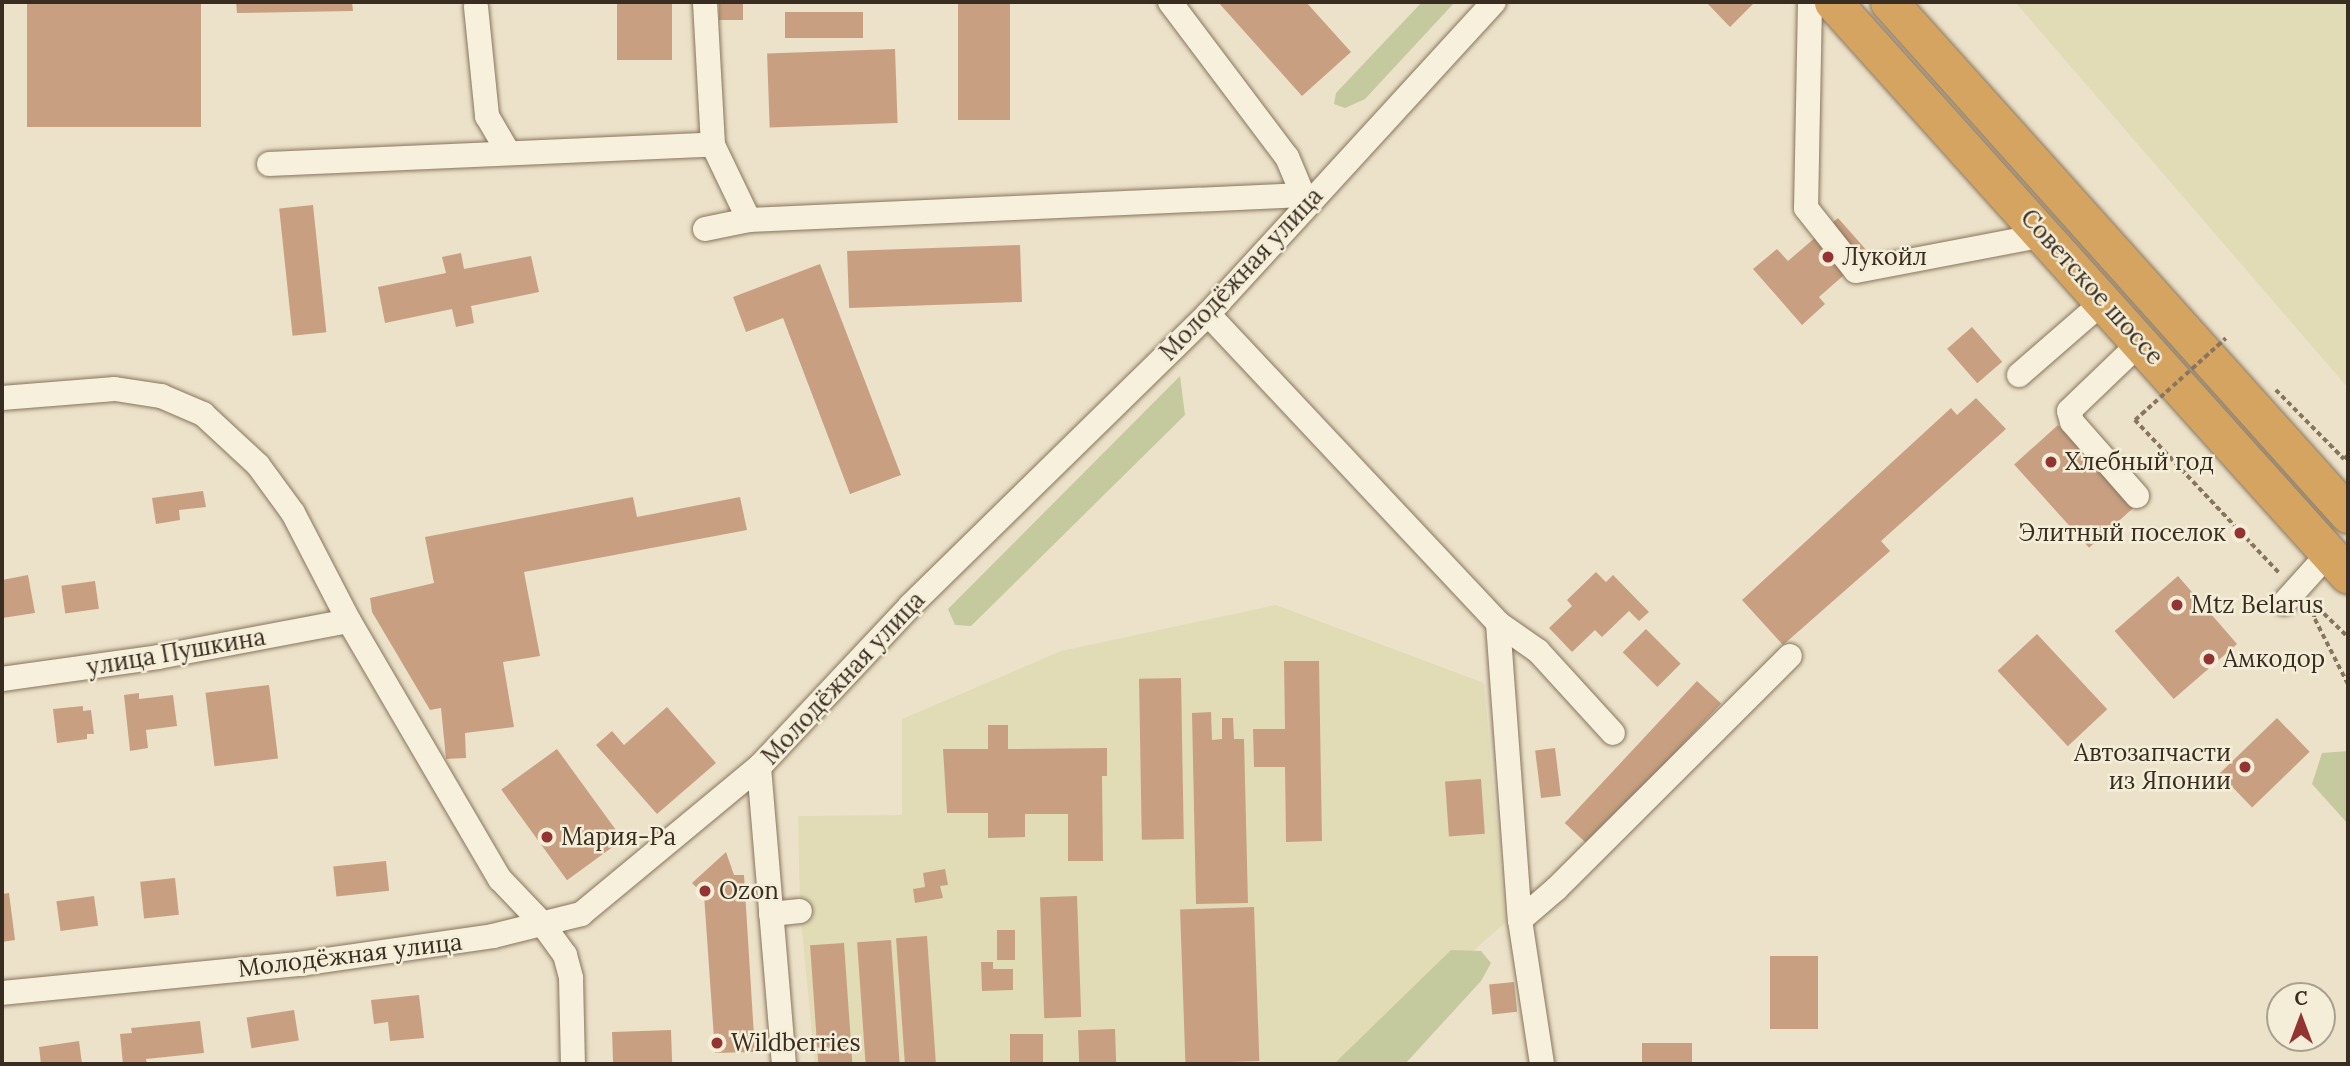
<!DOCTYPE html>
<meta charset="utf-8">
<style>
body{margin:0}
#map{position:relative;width:2350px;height:1066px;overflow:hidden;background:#ece2c9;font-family:Lora,serif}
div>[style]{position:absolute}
.farmland>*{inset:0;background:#e2dcb6}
.green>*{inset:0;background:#c4ca9d}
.building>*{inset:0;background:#c8a081;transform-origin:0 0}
.path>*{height:3.5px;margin-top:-1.75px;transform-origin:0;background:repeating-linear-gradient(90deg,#88755e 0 5px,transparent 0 8.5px)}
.roads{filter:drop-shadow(0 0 2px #88755e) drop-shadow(0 0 2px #88755e)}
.minor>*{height:24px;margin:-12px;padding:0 12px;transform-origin:12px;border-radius:12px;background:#f7f0dc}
.highway>*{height:37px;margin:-18.5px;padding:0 18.5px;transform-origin:18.5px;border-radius:18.5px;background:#d5a460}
.path-bridge>*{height:3.5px;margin-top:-1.75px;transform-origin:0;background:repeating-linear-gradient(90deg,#88755e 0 5px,transparent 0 8.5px)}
.dots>*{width:19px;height:19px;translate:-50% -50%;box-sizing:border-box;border:4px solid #f4edd8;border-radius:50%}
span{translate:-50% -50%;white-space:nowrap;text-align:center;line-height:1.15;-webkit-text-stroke:5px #f4edd8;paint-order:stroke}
.poi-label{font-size:24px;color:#392d21}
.left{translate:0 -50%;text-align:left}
.right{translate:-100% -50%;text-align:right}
.street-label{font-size:24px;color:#392d21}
.frame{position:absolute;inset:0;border:4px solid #392d21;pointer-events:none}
.north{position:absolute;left:2266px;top:982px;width:70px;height:70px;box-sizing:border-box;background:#f4edd8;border:2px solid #a9a08f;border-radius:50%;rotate:0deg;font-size:19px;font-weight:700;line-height:28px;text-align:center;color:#392d21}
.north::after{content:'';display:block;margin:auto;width:24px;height:32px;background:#933332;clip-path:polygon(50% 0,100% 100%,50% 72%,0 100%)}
</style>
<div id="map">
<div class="farmland">
<div style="clip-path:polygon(2015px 2px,2348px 2px,2348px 388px)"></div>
<div style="clip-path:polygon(1276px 605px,1484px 683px,1505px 923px,1344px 1064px,815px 1064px,800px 911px,798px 816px,902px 815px,902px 719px,1061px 651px)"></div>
</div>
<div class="green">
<div style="clip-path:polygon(1422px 2px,1455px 2px,1365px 99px,1345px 108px,1334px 104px,1336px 93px)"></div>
<div style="clip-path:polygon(1180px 376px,1185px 415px,971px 626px,955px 625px,948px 609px)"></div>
<div style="clip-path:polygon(2348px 751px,2348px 824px,2312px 784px,2322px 753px)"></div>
<div style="clip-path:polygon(1451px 950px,1481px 951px,1491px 963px,1481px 981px,1405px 1064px,1334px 1064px)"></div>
</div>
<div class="building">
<div style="left:27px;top:2px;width:174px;height:125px"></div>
<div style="clip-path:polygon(236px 2px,352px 2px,353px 11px,237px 13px)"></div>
<div style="left:617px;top:2px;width:55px;height:58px"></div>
<div style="left:719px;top:2px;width:24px;height:18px"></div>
<div style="left:958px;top:2px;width:52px;height:118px"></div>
<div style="clip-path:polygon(1218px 2px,1306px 2px,1351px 52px,1302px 96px)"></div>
<div style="clip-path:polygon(1706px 2px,1751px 2px,1753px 4px,1730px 27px)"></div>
<div style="left:863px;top:12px;width:26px;height:78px;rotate:90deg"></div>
<div style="left:895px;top:49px;width:74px;height:128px;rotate:88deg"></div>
<div style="left:313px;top:205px;width:128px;height:34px;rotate:84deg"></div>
<div style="clip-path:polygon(1838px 218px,1869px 253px,1819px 297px,1825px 304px,1802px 325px,1753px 269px,1777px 249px,1788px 261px)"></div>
<div style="left:1020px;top:245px;width:57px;height:173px;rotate:88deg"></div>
<div style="clip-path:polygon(461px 253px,464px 269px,531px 256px,539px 292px,471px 306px,474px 323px,456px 327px,452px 309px,385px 323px,378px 287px,446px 273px,442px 257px)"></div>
<div style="clip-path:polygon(820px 264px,901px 475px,850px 494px,783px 318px,746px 332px,733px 297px)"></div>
<div style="left:1972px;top:327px;width:46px;height:33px;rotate:49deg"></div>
<div style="clip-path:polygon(1976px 398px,2006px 429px,1881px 541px,1890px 551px,1783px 645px,1742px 600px,1951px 408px,1957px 415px)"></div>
<div style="left:2058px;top:425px;width:112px;height:59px;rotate:48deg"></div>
<div style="clip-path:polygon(203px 491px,206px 507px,179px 510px,180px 520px,156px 524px,152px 498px)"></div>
<div style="clip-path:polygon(633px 497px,637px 517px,740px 497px,747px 530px,524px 572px,540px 656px,503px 662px,514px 727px,465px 733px,466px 758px,446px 759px,441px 708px,430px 710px,372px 612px,370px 598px,434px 583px,425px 537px)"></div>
<div style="clip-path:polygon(1596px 572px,1606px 582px,1613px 575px,1649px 612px,1639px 621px,1629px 611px,1602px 637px,1595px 630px,1572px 652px,1549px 628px,1572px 606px,1567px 600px)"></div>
<div style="clip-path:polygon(28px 575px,35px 613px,2px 618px,2px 580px)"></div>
<div style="left:2178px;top:576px;width:90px;height:84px;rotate:49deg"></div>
<div style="left:95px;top:581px;width:28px;height:34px;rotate:82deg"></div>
<div style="left:1646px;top:629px;width:49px;height:33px;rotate:45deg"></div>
<div style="left:2037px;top:634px;width:103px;height:54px;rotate:47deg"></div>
<div style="clip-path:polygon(1284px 661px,1319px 661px,1322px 841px,1286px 842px,1285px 767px,1254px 767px,1253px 729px,1285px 729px)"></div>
<div style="left:1181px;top:678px;width:161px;height:42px;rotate:89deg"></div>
<div style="left:1697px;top:681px;width:33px;height:194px;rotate:43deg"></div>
<div style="left:269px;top:685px;width:74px;height:64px;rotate:83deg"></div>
<div style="clip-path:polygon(139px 693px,139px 699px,173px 695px,177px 726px,146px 730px,148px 748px,130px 751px,124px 695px)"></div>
<div style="clip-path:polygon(83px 706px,83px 711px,91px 710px,94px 734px,87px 734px,87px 739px,57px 743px,53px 709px)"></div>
<div style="clip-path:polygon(667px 707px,716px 763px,657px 814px,596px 745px,612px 731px,624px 745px)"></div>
<div style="clip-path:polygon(1211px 712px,1212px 740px,1222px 739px,1222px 718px,1233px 718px,1234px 739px,1244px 739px,1248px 903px,1196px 904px,1192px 713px)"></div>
<div style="left:2277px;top:718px;width:47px;height:80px;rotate:46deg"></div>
<div style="clip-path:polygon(988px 725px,1008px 725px,1008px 749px,1107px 748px,1107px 776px,1102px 776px,1103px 861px,1068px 861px,1068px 814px,1025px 814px,1025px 837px,988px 838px,988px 813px,947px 813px,943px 749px,988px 749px)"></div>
<div style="left:1555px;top:748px;width:48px;height:20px;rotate:83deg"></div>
<div style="left:557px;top:749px;width:112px;height:69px;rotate:54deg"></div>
<div style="left:1481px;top:779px;width:55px;height:36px;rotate:86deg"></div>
<div style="clip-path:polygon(726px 852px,734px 875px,744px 875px,755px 1052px,715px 1053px,704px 895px,692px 883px)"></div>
<div style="left:386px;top:861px;width:30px;height:53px;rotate:84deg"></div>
<div style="clip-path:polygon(945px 869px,948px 885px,940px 886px,943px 898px,915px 903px,913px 889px,925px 887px,923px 873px)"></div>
<div style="left:175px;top:878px;width:37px;height:35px;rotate:84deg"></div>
<div style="clip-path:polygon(9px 893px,15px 940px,2px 942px,2px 894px)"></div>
<div style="left:94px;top:896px;width:30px;height:38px;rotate:82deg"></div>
<div style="left:1077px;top:896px;width:121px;height:37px;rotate:88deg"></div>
<div style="left:1254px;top:907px;width:154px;height:74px;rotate:88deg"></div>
<div style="left:997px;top:930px;width:18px;height:30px"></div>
<div style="left:927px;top:936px;width:128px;height:31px;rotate:86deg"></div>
<div style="left:891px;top:940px;width:124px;height:34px;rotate:86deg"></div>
<div style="left:844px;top:943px;width:121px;height:34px;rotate:86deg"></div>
<div style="left:1770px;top:956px;width:48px;height:73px"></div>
<div style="clip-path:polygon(981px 962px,993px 962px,993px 969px,1013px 969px,1013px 990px,982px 991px)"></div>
<div style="left:1514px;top:982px;width:30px;height:25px;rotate:84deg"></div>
<div style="clip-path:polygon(419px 995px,424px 1038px,390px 1041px,388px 1022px,374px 1024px,371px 1000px)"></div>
<div style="left:294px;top:1010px;width:31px;height:48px;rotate:81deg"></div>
<div style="clip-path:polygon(200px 1021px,204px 1053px,146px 1059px,147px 1064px,123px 1064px,120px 1034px,132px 1033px,131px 1028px)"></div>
<div style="left:1115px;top:1029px;width:35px;height:37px;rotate:88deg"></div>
<div style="left:671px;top:1030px;width:34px;height:59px;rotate:88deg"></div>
<div style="left:1010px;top:1034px;width:33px;height:30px"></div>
<div style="clip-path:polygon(79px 1041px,82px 1064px,41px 1064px,39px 1047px)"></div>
<div style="left:1692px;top:1043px;width:21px;height:50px;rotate:90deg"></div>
</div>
<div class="path">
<div style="left:2276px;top:390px;width:97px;rotate:45.4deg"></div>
<div style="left:2344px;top:459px;width:6px;rotate:-45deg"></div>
<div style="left:2135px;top:420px;width:212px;rotate:46.7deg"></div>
<div style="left:2312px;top:602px;width:50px;rotate:44.2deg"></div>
<div style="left:2312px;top:604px;width:15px;rotate:79deg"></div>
<div style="left:2315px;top:619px;width:73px;rotate:63.1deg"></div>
</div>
<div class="roads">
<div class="minor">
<div style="left:705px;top:2px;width:143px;rotate:86.8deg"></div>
<div style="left:1170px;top:2px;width:194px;rotate:53deg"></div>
<div style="left:1287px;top:157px;width:41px;rotate:67.2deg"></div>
<div style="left:1810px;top:2px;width:206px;rotate:91.1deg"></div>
<div style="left:1806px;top:208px;width:80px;rotate:51.6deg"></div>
<div style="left:1856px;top:271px;width:192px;rotate:-10.8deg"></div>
<div style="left:476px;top:7px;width:110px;rotate:84.2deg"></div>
<div style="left:487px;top:116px;width:42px;rotate:59.7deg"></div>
<div style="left:269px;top:164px;width:444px;rotate:-2.5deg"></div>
<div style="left:713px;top:145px;width:83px;rotate:64.4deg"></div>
<div style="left:749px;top:220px;width:555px;rotate:-2.58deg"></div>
<div style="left:1303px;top:195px;width:11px;rotate:10deg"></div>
<div style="left:705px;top:229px;width:45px;rotate:-11.6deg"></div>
<div style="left:1208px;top:314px;width:424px;rotate:46.8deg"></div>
<div style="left:1498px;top:623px;width:298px;rotate:85.8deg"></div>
<div style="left:1520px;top:920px;width:146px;rotate:81.3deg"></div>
<div style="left:2019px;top:375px;width:113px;rotate:-41deg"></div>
<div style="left:2px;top:398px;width:113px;rotate:-4.6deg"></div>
<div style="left:115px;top:389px;width:47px;rotate:8.7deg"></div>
<div style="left:161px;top:396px;width:46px;rotate:23.2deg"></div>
<div style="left:203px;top:414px;width:75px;rotate:42.8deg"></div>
<div style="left:258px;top:465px;width:59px;rotate:53.9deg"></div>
<div style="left:293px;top:513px;width:122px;rotate:62.6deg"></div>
<div style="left:349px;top:621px;width:299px;rotate:59.7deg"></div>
<div style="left:500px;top:879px;width:59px;rotate:46.4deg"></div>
<div style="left:541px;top:922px;width:41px;rotate:54deg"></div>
<div style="left:565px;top:955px;width:24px;rotate:75deg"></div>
<div style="left:571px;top:978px;width:86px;rotate:88.7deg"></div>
<div style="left:2137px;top:496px;width:98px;rotate:-131.3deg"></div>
<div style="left:2072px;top:422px;width:11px;rotate:-105deg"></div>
<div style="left:2069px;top:411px;width:100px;rotate:-43.8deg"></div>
<div style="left:2284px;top:603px;width:67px;rotate:-48deg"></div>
<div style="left:1498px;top:623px;width:49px;rotate:35deg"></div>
<div style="left:1538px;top:651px;width:111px;rotate:47.6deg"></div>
<div style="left:2px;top:679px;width:158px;rotate:-8deg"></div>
<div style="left:158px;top:657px;width:194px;rotate:-10.7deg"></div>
<div style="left:759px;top:767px;width:298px;rotate:85.2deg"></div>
<div style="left:771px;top:914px;width:29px;rotate:-6deg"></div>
<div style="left:1520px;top:920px;width:48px;rotate:-40.7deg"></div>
<div style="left:1556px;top:889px;width:330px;rotate:-44.9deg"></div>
<div style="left:2px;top:993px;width:298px;rotate:-5.6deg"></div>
<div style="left:299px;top:964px;width:196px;rotate:-8.2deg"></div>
<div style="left:493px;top:936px;width:91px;rotate:-14deg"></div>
<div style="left:581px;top:914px;width:231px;rotate:-39.6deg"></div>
<div style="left:759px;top:767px;width:221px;rotate:-46.8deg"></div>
<div style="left:910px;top:606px;width:417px;rotate:-44.4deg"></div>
<div style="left:1208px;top:314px;width:423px;rotate:-47.5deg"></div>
</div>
<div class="highway">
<div style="left:1833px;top:2px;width:770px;rotate:48.05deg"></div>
<div style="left:1889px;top:2px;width:688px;rotate:48.12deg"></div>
</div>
</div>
<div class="path-bridge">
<div style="left:2135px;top:420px;width:122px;rotate:-42deg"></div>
</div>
<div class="dots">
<div style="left:1828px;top:257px;background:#933332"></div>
<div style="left:2051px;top:462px;background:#933332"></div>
<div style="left:2240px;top:533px;background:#933332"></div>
<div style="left:2177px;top:605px;background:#933332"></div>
<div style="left:2209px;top:659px;background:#933332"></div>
<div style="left:2245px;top:767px;background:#933332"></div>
<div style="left:547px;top:837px;background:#933332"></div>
<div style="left:705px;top:891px;background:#933332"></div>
<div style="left:717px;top:1043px;background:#933332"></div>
</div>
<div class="poi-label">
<span class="left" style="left:1842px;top:257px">Лукойл</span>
<span class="left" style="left:2065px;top:462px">Хлебный год</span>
<span class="right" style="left:2226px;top:533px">Элитный поселок</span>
<span class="left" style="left:2191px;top:605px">Mtz Belarus</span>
<span class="left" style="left:2223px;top:659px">Амкодор</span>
<span class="right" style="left:2231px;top:767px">Автозапчасти<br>из Японии</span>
<span class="left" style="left:561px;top:837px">Мария-Ра</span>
<span class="left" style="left:719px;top:891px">Ozon</span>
<span class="left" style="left:731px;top:1043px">Wildberries</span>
</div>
<div class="street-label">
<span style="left:1241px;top:274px;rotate:-47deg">Молодёжная улица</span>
<span style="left:2092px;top:287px;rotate:48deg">Советское шоссе</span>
<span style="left:176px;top:652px;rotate:-10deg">улица Пушкина</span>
<span style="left:843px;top:678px;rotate:-47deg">Молодёжная улица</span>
<span style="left:350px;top:955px;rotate:-7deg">Молодёжная улица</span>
</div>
<div class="frame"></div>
<div class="north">С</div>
</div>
